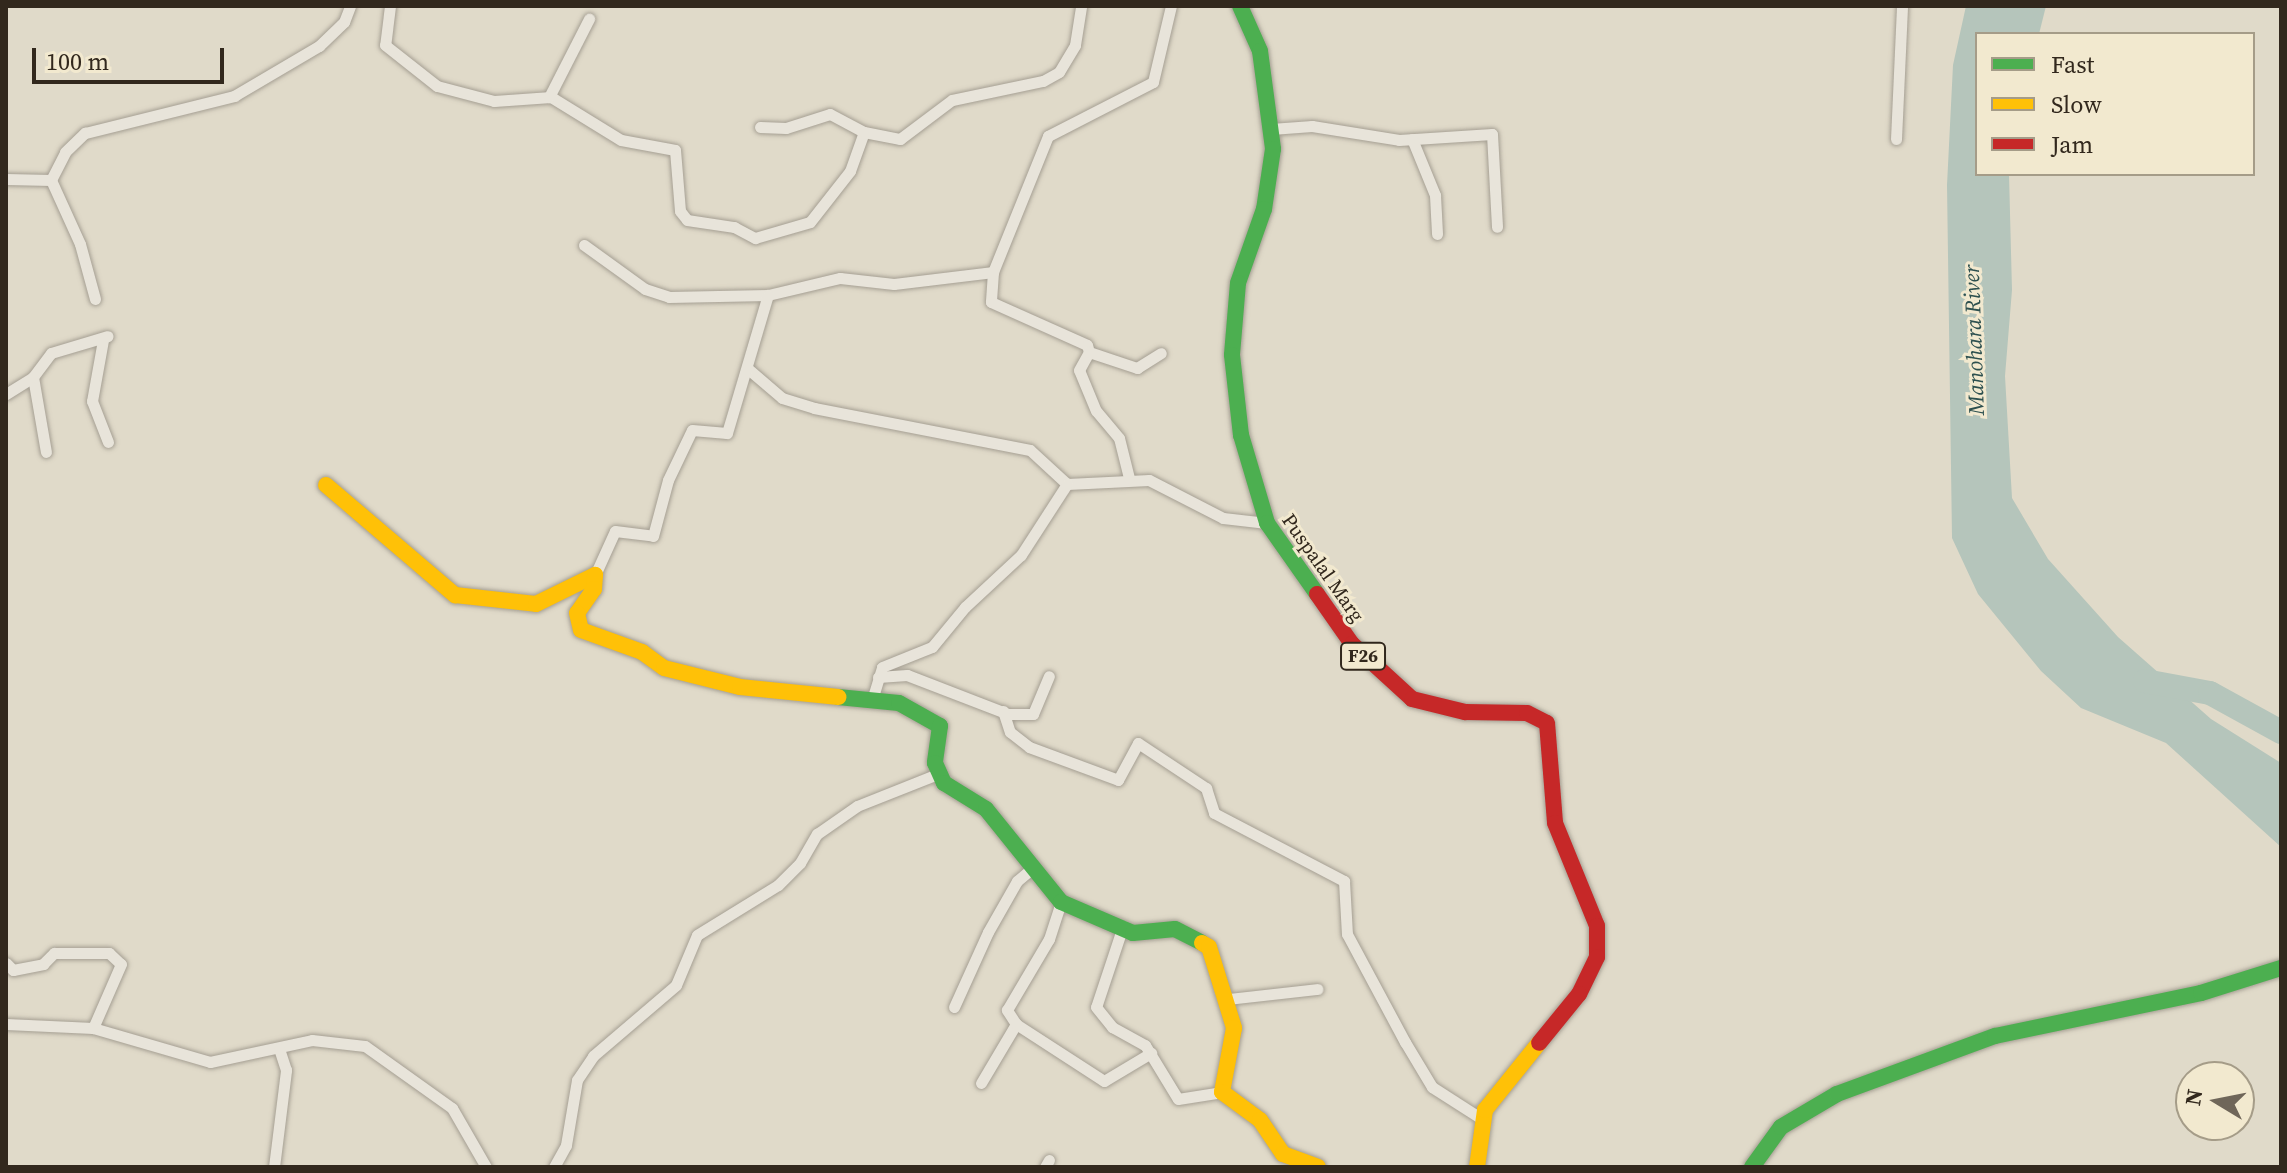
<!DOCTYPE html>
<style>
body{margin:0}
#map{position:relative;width:2287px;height:1173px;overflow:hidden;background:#e0dac9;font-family:"Source Serif 4",serif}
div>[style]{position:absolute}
.water>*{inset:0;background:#b5c5bb}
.river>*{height:24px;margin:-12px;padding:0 12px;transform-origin:12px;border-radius:12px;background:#b5c5bb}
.roads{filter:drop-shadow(0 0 2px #a59f93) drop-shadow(0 0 2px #a59f93)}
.street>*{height:11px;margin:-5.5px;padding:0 5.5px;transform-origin:5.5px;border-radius:5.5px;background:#e8e4da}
.fast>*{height:16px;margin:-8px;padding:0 8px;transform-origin:8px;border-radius:8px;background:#4caf50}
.slow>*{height:16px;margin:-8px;padding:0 8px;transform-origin:8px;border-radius:8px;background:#ffc107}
.jam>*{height:16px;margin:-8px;padding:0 8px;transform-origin:8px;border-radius:8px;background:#c62828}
span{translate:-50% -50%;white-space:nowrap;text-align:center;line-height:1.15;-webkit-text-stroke:6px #f2e9cf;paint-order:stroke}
.shield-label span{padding:2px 6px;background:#f2e9cf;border:2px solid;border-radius:6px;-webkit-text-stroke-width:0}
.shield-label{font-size:18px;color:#32281d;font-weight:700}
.street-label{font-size:20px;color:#32281d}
.water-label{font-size:22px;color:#2d504f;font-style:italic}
.frame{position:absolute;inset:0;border:8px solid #32281d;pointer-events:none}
.legend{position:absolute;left:1975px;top:32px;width:280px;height:144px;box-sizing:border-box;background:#f2e9cf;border:2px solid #a59c88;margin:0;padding:10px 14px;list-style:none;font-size:24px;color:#32281d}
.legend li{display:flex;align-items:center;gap:16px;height:40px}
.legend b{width:40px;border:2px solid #a59c88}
.north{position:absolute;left:2175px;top:1061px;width:80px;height:80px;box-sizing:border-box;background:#f2e9cf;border:2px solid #a59c88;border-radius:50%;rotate:280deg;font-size:22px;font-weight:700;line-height:32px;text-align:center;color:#32281d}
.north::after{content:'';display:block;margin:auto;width:28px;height:36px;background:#6f6659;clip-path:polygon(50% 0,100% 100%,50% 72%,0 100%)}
.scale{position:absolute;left:32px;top:48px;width:192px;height:36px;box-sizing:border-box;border:4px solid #32281d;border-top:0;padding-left:10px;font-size:24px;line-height:28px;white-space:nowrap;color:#32281d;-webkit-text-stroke:6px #f2e9cf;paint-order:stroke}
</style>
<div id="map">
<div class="water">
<div style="clip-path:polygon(1966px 6px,2046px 6px,2039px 34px,1977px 34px,1977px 174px,2009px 174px,2012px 290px,2005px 376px,2012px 498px,2048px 559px,2118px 637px,2211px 719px,2281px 763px,2281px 847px,2166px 743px,2081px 708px,2041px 671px,1978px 594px,1952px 538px,1947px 185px,1953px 65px)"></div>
</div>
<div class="river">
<div style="left:2145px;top:681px;width:66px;rotate:10.5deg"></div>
<div style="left:2210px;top:693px;width:81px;rotate:28.8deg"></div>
</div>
<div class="roads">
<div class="street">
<div style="left:390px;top:6px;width:39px;rotate:97deg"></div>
<div style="left:385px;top:45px;width:66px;rotate:38.3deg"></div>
<div style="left:437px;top:86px;width:59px;rotate:14.7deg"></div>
<div style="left:494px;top:101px;width:57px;rotate:-4deg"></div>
<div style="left:551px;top:97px;width:82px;rotate:31.6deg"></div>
<div style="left:621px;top:140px;width:55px;rotate:10.5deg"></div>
<div style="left:675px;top:150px;width:61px;rotate:85.3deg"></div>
<div style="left:680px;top:211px;width:11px;rotate:52deg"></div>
<div style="left:687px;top:220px;width:48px;rotate:8.5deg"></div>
<div style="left:734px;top:227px;width:24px;rotate:28deg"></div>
<div style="left:755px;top:238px;width:57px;rotate:-16.2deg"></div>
<div style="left:810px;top:222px;width:65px;rotate:-51.9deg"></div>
<div style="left:850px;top:171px;width:41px;rotate:-70.3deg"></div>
<div style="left:549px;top:97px;width:88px;rotate:-62.9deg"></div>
<div style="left:760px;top:127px;width:26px;rotate:2deg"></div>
<div style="left:786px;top:128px;width:46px;rotate:-17.7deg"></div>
<div style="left:830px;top:114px;width:38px;rotate:28deg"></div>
<div style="left:864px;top:132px;width:37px;rotate:11deg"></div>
<div style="left:900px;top:139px;width:65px;rotate:-36.9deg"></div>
<div style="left:952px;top:100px;width:93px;rotate:-11.8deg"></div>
<div style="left:1043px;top:81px;width:18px;rotate:-29deg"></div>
<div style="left:1059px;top:72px;width:31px;rotate:-59deg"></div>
<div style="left:1075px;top:45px;width:39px;rotate:-81deg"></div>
<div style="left:1271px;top:129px;width:41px;rotate:-4.2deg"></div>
<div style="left:1312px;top:126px;width:88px;rotate:9.1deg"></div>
<div style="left:1399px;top:140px;width:93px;rotate:-3.7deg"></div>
<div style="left:1492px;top:134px;width:93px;rotate:86.9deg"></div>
<div style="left:1412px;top:139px;width:61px;rotate:67.7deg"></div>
<div style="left:1435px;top:195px;width:39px;rotate:87deg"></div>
<div style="left:1896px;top:139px;width:133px;rotate:-87.4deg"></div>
<div style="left:6px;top:179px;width:45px;rotate:1.3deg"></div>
<div style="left:51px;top:180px;width:70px;rotate:65.6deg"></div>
<div style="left:80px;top:244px;width:57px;rotate:74.7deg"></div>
<div style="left:51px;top:180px;width:31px;rotate:-63deg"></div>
<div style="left:65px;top:152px;width:28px;rotate:-44deg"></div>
<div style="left:85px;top:133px;width:154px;rotate:-13.9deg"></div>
<div style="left:234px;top:96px;width:99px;rotate:-30.5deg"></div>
<div style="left:319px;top:46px;width:35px;rotate:-44deg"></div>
<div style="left:344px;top:22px;width:17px;rotate:-69deg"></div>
<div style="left:584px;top:245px;width:75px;rotate:35.8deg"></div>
<div style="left:645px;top:289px;width:25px;rotate:18deg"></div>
<div style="left:669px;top:297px;width:99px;rotate:-1.2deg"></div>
<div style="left:768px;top:295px;width:74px;rotate:-13.3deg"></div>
<div style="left:840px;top:278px;width:54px;rotate:6.3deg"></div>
<div style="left:894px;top:284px;width:100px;rotate:-6.9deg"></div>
<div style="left:993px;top:272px;width:147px;rotate:-68deg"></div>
<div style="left:1048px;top:136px;width:118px;rotate:-27.2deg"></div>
<div style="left:1153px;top:82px;width:78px;rotate:-76.7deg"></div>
<div style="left:993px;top:272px;width:30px;rotate:94deg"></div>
<div style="left:991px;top:302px;width:105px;rotate:24.1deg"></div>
<div style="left:1087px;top:345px;width:7px;rotate:74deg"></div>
<div style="left:103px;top:340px;width:62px;rotate:100.2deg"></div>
<div style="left:92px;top:401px;width:44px;rotate:68.7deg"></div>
<div style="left:747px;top:368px;width:46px;rotate:40.6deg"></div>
<div style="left:782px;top:398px;width:34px;rotate:17deg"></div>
<div style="left:814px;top:408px;width:220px;rotate:11deg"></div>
<div style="left:1030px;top:450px;width:50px;rotate:42.6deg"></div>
<div style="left:1067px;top:484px;width:82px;rotate:-2.8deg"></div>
<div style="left:1149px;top:480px;width:83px;rotate:27.2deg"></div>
<div style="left:1223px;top:518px;width:44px;rotate:6.5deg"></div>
<div style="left:33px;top:377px;width:76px;rotate:80.2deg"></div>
<div style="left:6px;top:394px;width:32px;rotate:-32deg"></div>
<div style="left:33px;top:377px;width:30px;rotate:-53deg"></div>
<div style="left:51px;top:353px;width:59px;rotate:-16.6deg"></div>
<div style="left:1129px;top:478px;width:41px;rotate:-104deg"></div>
<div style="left:1119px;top:438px;width:35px;rotate:-130deg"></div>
<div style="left:1096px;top:411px;width:44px;rotate:-112.5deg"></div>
<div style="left:1079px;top:370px;width:21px;rotate:-61deg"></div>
<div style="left:1089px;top:352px;width:51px;rotate:18.4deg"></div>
<div style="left:1137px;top:368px;width:28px;rotate:-32deg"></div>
<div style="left:595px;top:575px;width:48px;rotate:-65.6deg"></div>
<div style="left:615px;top:531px;width:38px;rotate:7deg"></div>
<div style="left:653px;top:536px;width:58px;rotate:-75deg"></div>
<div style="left:668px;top:480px;width:55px;rotate:-64.4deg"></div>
<div style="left:692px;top:430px;width:35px;rotate:5deg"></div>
<div style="left:727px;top:433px;width:144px;rotate:-73.5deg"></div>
<div style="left:878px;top:677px;width:29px;rotate:-4deg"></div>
<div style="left:907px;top:675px;width:108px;rotate:21.1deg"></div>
<div style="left:1008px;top:714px;width:25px"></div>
<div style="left:1033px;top:714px;width:41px;rotate:-67.2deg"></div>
<div style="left:872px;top:700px;width:34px;rotate:-73deg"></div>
<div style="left:882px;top:667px;width:54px;rotate:-21.8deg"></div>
<div style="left:932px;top:647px;width:52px;rotate:-50.5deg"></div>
<div style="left:965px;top:607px;width:76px;rotate:-42.9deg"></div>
<div style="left:1021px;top:555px;width:85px;rotate:-57.1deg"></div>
<div style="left:1003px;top:711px;width:22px;rotate:72deg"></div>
<div style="left:1010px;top:732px;width:24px;rotate:38deg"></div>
<div style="left:1029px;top:747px;width:95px;rotate:20.3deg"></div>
<div style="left:1118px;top:780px;width:42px;rotate:-61.6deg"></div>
<div style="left:1138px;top:743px;width:82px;rotate:33.5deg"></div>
<div style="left:1206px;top:788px;width:26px;rotate:72deg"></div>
<div style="left:1214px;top:813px;width:147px;rotate:27.6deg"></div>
<div style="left:1344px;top:881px;width:53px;rotate:86.8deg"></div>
<div style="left:1347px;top:934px;width:123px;rotate:61.8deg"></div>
<div style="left:1405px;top:1042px;width:52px;rotate:59deg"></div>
<div style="left:1432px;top:1087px;width:59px;rotate:32.6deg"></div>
<div style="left:1123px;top:926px;width:85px;rotate:108.4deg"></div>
<div style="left:1096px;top:1007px;width:26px;rotate:51deg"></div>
<div style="left:1112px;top:1027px;width:38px;rotate:29deg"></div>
<div style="left:1145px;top:1045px;width:63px;rotate:58.6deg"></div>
<div style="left:1178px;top:1099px;width:45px;rotate:-9deg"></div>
<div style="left:6px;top:963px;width:10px;rotate:45deg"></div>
<div style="left:13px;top:970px;width:31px;rotate:-11deg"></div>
<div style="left:43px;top:964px;width:16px;rotate:-45deg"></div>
<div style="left:54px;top:953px;width:55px"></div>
<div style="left:109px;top:953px;width:16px;rotate:43deg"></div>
<div style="left:121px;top:964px;width:70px;rotate:113.6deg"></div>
<div style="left:1228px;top:999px;width:90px;rotate:-6.4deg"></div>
<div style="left:954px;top:1007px;width:82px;rotate:-65.6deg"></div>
<div style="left:988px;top:932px;width:59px;rotate:-60.4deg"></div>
<div style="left:1017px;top:881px;width:23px;rotate:-40deg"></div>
<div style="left:6px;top:1024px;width:87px;rotate:2.6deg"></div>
<div style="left:93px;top:1028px;width:122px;rotate:16.2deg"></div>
<div style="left:210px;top:1062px;width:104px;rotate:-12.2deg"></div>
<div style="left:312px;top:1040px;width:53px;rotate:6.5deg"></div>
<div style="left:365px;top:1046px;width:107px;rotate:35.5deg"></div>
<div style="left:452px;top:1108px;width:68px;rotate:60deg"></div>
<div style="left:1016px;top:1024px;width:105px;rotate:32.9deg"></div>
<div style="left:1104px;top:1081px;width:55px;rotate:-30.8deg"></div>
<div style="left:981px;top:1083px;width:69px;rotate:-59.3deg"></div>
<div style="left:1016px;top:1024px;width:17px;rotate:-123deg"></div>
<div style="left:1007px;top:1010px;width:82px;rotate:-59.4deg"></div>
<div style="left:1049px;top:939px;width:39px;rotate:-72deg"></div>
<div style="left:274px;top:1167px;width:98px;rotate:-82.9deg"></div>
<div style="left:286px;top:1070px;width:22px;rotate:-108deg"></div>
<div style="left:554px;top:1167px;width:25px;rotate:-61deg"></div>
<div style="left:566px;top:1145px;width:66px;rotate:-80.4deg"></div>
<div style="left:577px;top:1080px;width:29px;rotate:-56deg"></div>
<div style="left:593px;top:1056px;width:109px;rotate:-40.5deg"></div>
<div style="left:676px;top:985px;width:54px;rotate:-67.2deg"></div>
<div style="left:697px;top:935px;width:95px;rotate:-31.7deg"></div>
<div style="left:778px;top:885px;width:31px;rotate:-45deg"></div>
<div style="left:800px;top:863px;width:34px;rotate:-60deg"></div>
<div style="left:817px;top:834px;width:49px;rotate:-35deg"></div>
<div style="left:857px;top:806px;width:87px;rotate:-21.6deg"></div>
<div style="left:1045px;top:1167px;width:8px;rotate:-60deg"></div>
</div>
<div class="fast">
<div style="left:1240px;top:6px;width:49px;rotate:66deg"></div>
<div style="left:1260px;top:51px;width:99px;rotate:82.4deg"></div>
<div style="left:1273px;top:149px;width:61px;rotate:98.5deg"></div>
<div style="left:1264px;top:209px;width:78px;rotate:109.4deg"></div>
<div style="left:1238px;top:283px;width:72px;rotate:94.8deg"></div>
<div style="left:1232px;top:355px;width:81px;rotate:83.6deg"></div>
<div style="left:1241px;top:435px;width:92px;rotate:73.5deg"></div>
<div style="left:1267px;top:523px;width:87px;rotate:54.8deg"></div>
<div style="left:838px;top:697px;width:61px;rotate:5.6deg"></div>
<div style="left:899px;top:703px;width:47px;rotate:29.3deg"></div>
<div style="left:940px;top:726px;width:37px;rotate:98deg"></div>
<div style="left:935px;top:763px;width:22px;rotate:66deg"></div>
<div style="left:944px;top:783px;width:49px;rotate:31.8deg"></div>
<div style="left:986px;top:809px;width:119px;rotate:51.1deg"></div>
<div style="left:1061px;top:902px;width:78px;rotate:23.3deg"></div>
<div style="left:1133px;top:933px;width:42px;rotate:-5.4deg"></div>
<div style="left:1175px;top:929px;width:30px;rotate:27deg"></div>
<div style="left:1752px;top:1167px;width:49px;rotate:-54.1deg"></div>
<div style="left:1781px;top:1127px;width:65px;rotate:-30.5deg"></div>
<div style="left:1837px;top:1094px;width:168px;rotate:-20.2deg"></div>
<div style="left:1995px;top:1036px;width:210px;rotate:-11.8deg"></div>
<div style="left:2201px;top:993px;width:84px;rotate:-17.4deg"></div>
</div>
<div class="slow">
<div style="left:326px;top:485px;width:170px;rotate:40.5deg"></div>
<div style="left:455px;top:595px;width:81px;rotate:6.3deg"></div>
<div style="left:536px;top:604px;width:66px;rotate:-26.2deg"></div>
<div style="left:595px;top:575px;width:14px;rotate:94deg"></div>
<div style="left:594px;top:589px;width:29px;rotate:125deg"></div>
<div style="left:577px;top:613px;width:17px;rotate:77deg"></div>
<div style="left:581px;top:630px;width:65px;rotate:19.8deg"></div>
<div style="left:642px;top:652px;width:27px;rotate:36deg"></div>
<div style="left:664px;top:668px;width:78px;rotate:14deg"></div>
<div style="left:740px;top:687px;width:99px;rotate:5.8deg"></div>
<div style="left:1202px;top:943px;width:8px;rotate:30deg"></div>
<div style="left:1209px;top:947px;width:85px;rotate:72.8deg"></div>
<div style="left:1234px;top:1028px;width:65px;rotate:100.6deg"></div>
<div style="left:1222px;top:1092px;width:47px;rotate:36.4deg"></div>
<div style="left:1260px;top:1120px;width:41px;rotate:55.9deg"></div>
<div style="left:1283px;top:1154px;width:37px;rotate:20deg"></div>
<div style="left:1477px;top:1167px;width:58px;rotate:-82deg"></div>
<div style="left:1485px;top:1110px;width:86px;rotate:-51.1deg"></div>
</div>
<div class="jam">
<div style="left:1317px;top:594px;width:61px;rotate:55deg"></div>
<div style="left:1352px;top:644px;width:81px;rotate:42.5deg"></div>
<div style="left:1412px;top:699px;width:55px;rotate:13.8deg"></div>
<div style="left:1465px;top:712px;width:62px;rotate:0.9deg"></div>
<div style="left:1527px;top:713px;width:22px;rotate:27deg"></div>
<div style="left:1547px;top:723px;width:100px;rotate:85.4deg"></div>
<div style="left:1555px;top:823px;width:111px;rotate:67.8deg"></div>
<div style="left:1597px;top:926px;width:31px;rotate:90deg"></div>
<div style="left:1597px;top:957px;width:41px;rotate:115.9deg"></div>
<div style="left:1579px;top:994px;width:63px;rotate:129.2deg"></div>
</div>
</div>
<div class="shield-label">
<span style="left:1363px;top:656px">F26</span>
</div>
<div class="street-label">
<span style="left:1323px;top:568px;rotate:55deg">Puspalal Marg</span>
</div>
<div class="water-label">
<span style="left:1974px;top:340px;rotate:-92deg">Manohara River</span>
</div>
<div class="frame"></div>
<ul class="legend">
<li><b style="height:10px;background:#4caf50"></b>Fast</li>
<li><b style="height:10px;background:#ffc107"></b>Slow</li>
<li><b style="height:10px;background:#c62828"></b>Jam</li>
</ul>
<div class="north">N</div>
<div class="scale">100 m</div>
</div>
